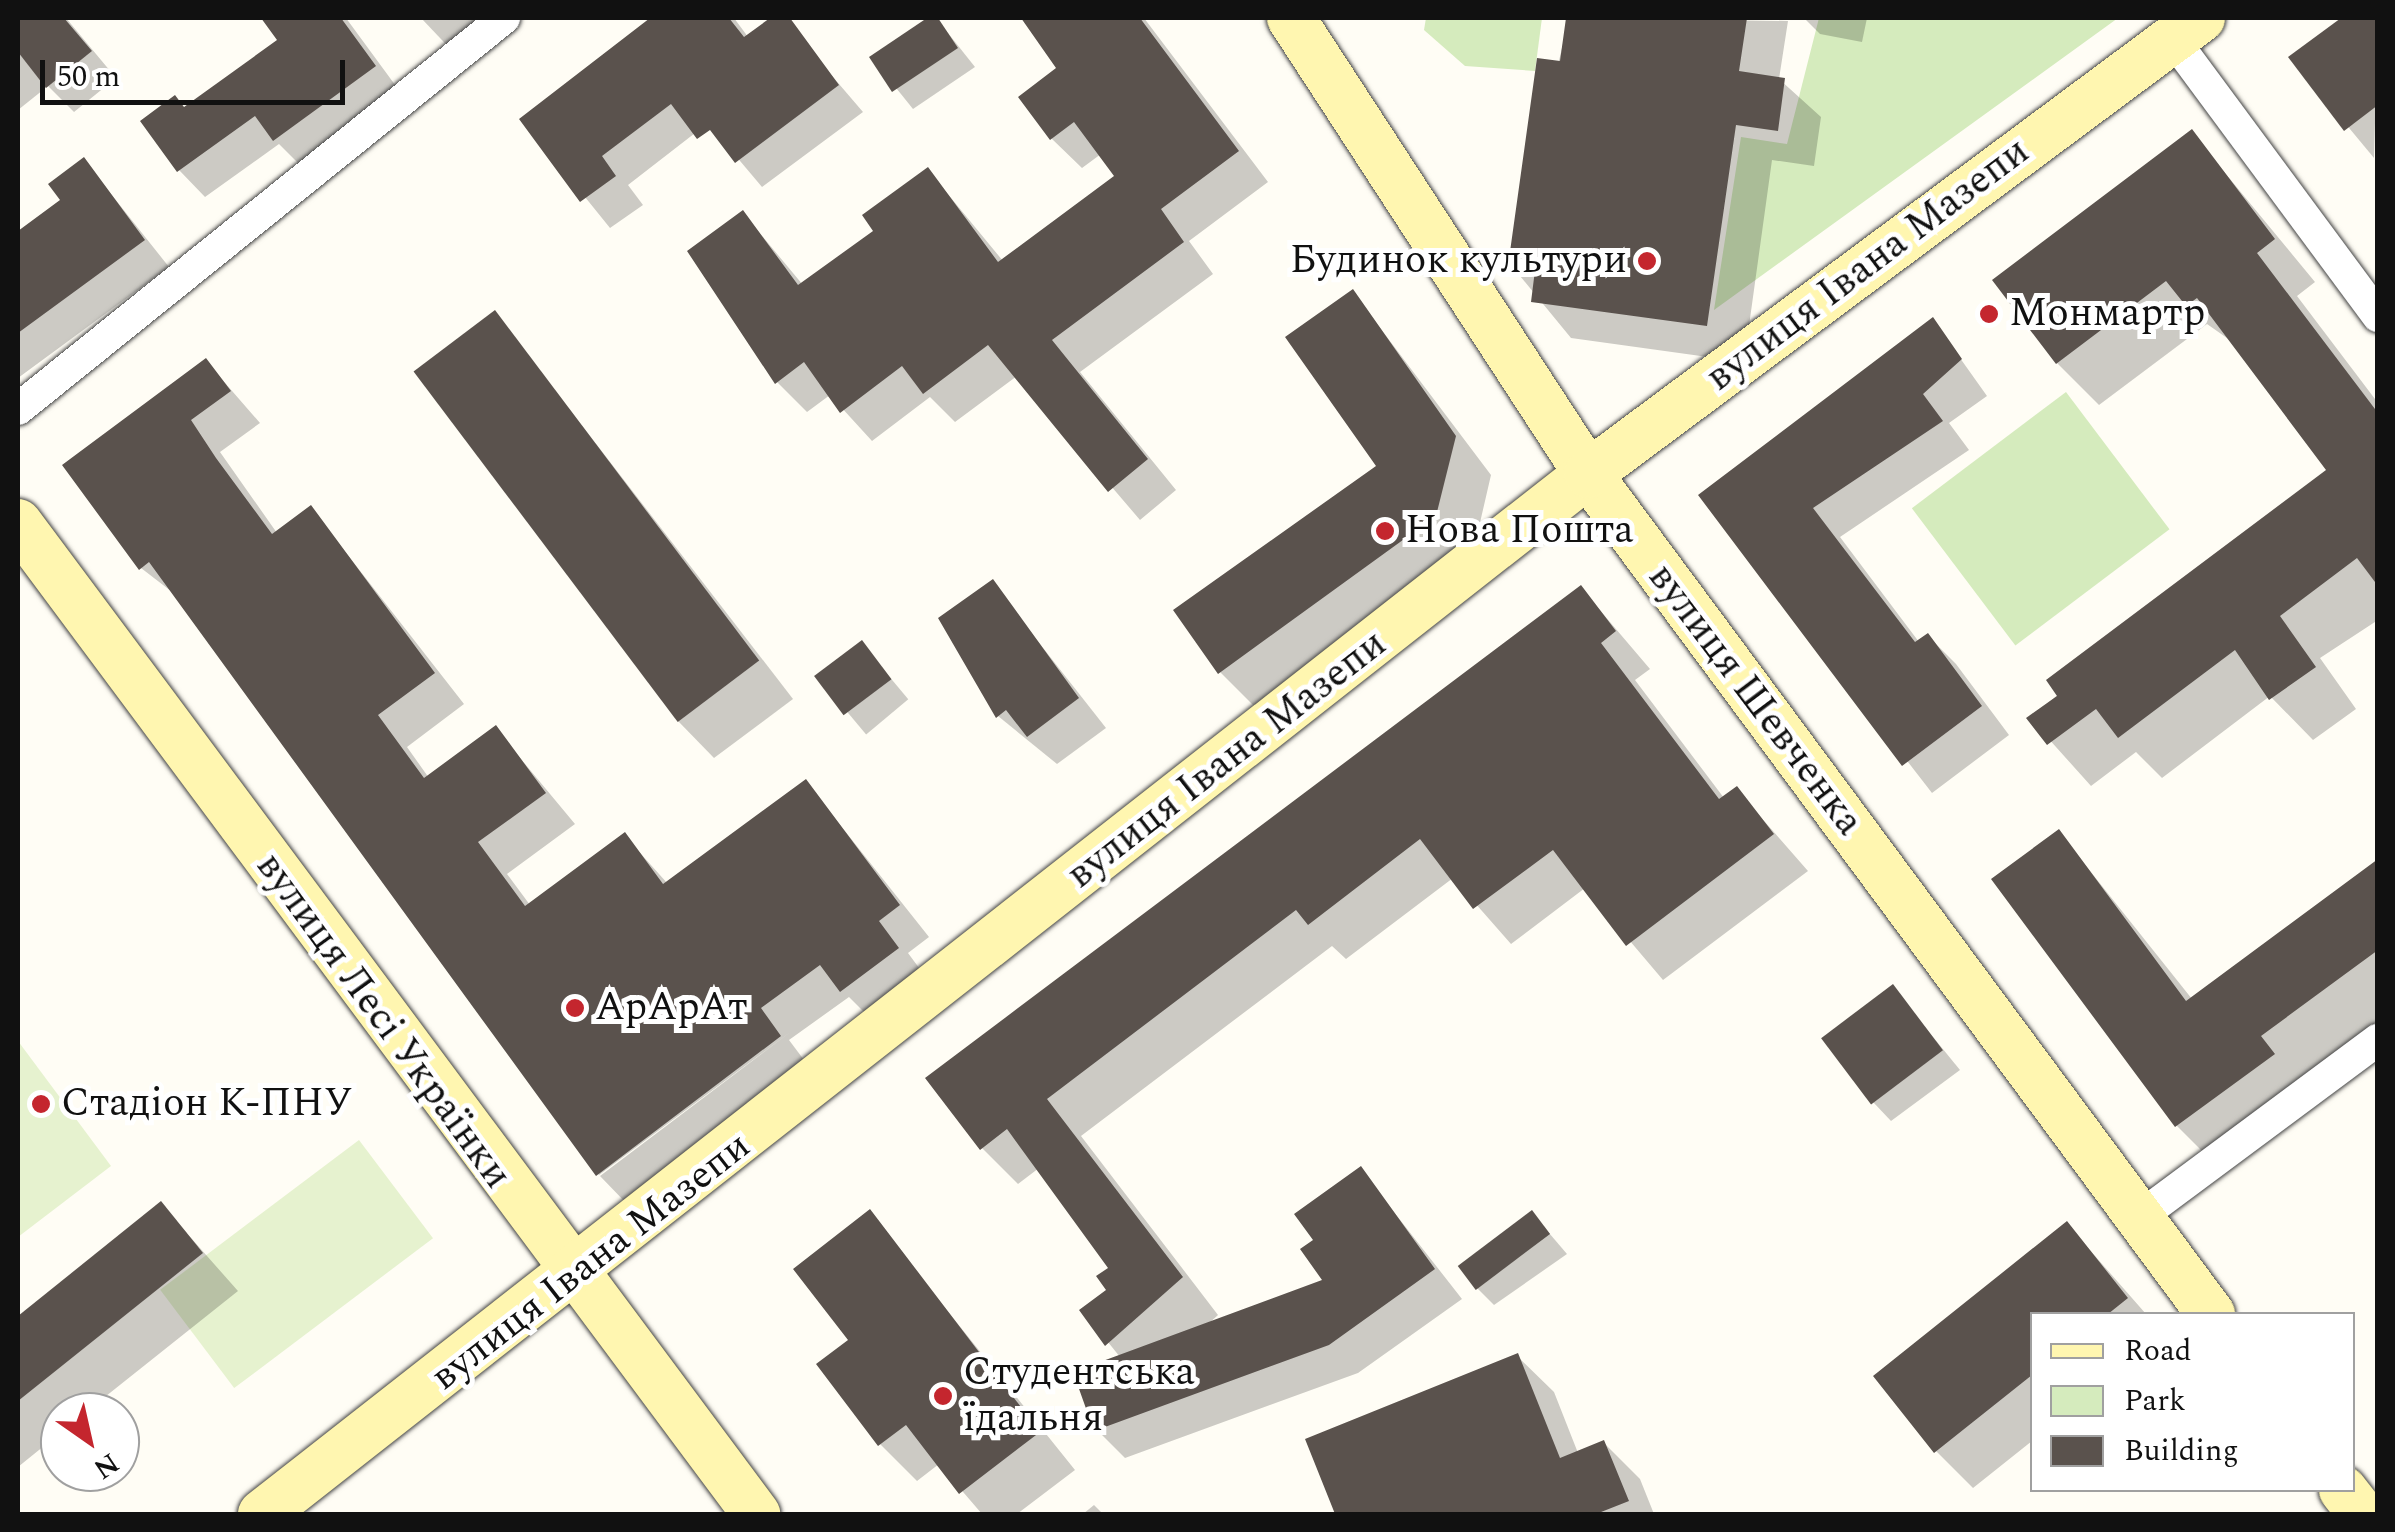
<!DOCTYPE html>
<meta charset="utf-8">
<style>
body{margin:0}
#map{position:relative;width:2395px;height:1532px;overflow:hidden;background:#fffdf5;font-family:Spectral,serif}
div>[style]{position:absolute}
.green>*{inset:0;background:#d5ebbd;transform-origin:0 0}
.pitch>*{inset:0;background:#e6f2cf;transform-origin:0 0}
.shadow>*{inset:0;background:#0003;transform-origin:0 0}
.building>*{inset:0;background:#5a524d;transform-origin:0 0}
.roads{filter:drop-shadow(0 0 2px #444) drop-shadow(0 0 2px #444)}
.street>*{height:32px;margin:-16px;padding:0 16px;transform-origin:16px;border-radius:16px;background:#fff}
.secondary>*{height:48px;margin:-24px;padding:0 24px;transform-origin:24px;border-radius:24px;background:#fff6b0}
.dots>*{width:28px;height:28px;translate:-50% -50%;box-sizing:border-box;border:5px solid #fff;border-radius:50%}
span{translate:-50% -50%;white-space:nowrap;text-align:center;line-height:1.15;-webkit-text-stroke:10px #fff;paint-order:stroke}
.poi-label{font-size:40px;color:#111}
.right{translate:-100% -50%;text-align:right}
.left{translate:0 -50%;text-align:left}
.street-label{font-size:40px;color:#111}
.frame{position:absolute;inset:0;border:20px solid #111;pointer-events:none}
.legend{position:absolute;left:2030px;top:1312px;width:325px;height:180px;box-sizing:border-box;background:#fff;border:2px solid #a0a0a0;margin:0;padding:12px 18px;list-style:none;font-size:30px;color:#111}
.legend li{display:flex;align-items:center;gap:20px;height:50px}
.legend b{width:50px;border:2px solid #a0a0a0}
.north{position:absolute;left:40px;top:1392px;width:100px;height:100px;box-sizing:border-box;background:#fff;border:2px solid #a0a0a0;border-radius:50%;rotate:146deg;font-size:28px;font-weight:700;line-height:40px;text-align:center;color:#111}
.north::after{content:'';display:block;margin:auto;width:35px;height:45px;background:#c4262e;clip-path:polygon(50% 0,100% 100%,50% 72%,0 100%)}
.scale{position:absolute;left:40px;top:60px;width:305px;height:45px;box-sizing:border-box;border:5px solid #111;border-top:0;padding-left:12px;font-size:30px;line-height:35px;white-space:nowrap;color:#111;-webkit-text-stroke:8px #fff;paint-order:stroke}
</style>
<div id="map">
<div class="green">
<div style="clip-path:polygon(1426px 18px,1542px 18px,1535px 71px,1465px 66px,1424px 30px)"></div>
<div style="clip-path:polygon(1819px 18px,2118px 18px,1714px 310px,1741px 137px,1787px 144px)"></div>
<div style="left:2066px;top:392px;width:172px;height:193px;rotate:53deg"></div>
</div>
<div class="pitch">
<div style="clip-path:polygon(18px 1041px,111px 1166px,18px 1237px)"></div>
<div style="left:359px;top:1140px;width:123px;height:249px;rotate:53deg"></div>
</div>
<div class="shadow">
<div style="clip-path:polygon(18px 18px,66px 18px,116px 78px,74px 112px,48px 86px,18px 110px)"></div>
<div style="clip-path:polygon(272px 18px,346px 18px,401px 93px,301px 166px,279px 144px,205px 197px,179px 170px,186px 109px,281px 40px)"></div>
<div style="clip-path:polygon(421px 18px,512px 18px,459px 58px)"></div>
<div style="clip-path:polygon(656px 18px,734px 18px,774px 72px,815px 56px,863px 112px,762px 187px,708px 123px,628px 185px,643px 205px,610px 228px,522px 119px)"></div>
<div style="clip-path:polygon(936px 18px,975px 67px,913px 109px,872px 58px)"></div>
<div style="clip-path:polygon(1024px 18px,1144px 18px,1268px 182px,1189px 241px,1213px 274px,1080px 372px,1176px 490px,1140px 520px,1017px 376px,955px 422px,930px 397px,872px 441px,830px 395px,807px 412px,777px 382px,743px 213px,803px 285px,876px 232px,928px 170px,1003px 261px,1117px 177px,1101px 154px,1082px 168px,1052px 139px,1060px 69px)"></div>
<div style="clip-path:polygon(1569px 18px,1788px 21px,1779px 79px,1821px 117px,1814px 166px,1772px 160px,1744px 362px,1571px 338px,1511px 265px)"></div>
<div style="clip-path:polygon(1804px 18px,1867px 18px,1862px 42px,1820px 34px)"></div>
<div style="clip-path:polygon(2345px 18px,2378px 18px,2374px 158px,2291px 58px)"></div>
<div style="clip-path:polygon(2192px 133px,2315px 282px,2297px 296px,2378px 403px,2378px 620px,2320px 658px,2356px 709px,2313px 740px,2270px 696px,2162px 778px,2136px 752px,2091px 786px,2030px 718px,2330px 470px,2234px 343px,2207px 324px,2099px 405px,2057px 363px)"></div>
<div style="clip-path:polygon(84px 160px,169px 267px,18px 378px,18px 234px,63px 200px)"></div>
<div style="clip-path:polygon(1353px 292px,1491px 475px,1473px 553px,1257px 709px,1220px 672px,1380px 467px)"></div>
<div style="clip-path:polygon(495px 313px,793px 699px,714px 758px,678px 721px)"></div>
<div style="clip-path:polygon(1933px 320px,1987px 396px,1949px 423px,1969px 450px,1840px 537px,1919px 642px,1928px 636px,1956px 664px,2009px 735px,1932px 793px,1701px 495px)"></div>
<div style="clip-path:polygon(206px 361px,260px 423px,220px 452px,277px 533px,311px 508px,464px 704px,407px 747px,429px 778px,496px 729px,575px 824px,507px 874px,530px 905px,624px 835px,668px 884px,806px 782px,929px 937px,908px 953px,928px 980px,873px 1021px,849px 997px,789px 1040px,810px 1068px,628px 1205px,600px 1176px,793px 1030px,599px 1175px,176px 595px,141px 568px)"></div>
<div style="clip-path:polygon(992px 583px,1106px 728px,1057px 764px,998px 716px)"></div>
<div style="clip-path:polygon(1581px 588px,1650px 669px,1635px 680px,1724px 798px,1736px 789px,1808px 871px,1663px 980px,1585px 888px,1511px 944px,1453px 878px,1346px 959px,1332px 946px,1081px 1136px,1218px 1315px,1206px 1326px,1326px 1281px,1316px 1240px,1361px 1170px,1462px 1299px,1358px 1373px,1125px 1458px,1096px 1429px,1120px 1357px,1083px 1311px,1110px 1291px,1112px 1268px,1039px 1168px,1018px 1184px,982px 1148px)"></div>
<div style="left:862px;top:644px;width:72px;height:55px;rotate:50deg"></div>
<div style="clip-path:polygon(2059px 832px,2192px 999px,2378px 862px,2378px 1021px,2301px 1078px,2218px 1167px,2177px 1126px,1995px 879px)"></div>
<div style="clip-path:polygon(1893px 988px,1960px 1070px,1891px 1121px,1873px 1102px)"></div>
<div style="clip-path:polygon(161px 1204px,238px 1291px,86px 1412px,60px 1412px,60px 1433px,18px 1467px,18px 1319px)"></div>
<div style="clip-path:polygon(869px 1213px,1075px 1470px,1017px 1514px,982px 1514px,939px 1464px,917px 1481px,880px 1444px,851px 1341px)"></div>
<div style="clip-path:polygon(1532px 1213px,1567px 1254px,1494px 1305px,1475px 1286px)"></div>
<div style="clip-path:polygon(2067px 1224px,2146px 1314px,2032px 1314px,2032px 1441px,1973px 1488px,1936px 1451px)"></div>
<div style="clip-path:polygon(1517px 1356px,1554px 1392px,1578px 1453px,1603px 1442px,1640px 1479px,1654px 1514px,1338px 1514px,1308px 1440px)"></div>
<div style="clip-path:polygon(1094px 1505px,1103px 1514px,1083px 1514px)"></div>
</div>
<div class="building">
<div style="clip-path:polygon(18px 18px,64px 18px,92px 51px,46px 88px,18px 52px)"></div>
<div style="clip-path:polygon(261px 18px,341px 18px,376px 66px,273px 141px,255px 116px,177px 172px,140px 121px,175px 95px,184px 107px,277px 40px)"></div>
<div style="clip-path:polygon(650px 18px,729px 18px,744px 37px,770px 18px,790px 18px,839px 85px,735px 163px,710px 130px,697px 139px,671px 104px,602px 156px,616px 176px,580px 202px,519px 119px)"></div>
<div style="clip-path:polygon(927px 18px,938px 18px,958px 48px,892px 92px,869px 57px)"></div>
<div style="clip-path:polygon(1021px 18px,1140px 18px,1239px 151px,1161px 209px,1184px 242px,1052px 340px,1148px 459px,1108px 492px,988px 345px,923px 394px,902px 366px,840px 413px,804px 362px,775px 384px,687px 251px,743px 210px,798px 285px,873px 231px,862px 215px,928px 167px,998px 262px,1114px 176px,1074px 122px,1050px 140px,1018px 97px,1056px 68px)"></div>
<div style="clip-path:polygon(1566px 18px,1747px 18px,1739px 71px,1785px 78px,1778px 131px,1736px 125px,1707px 326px,1531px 302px,1535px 270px,1508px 266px,1537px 58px,1560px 61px)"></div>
<div style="clip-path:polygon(2341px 18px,2378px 18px,2378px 105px,2344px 131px,2288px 57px)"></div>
<div style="clip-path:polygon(2192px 129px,2275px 239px,2257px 253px,2378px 413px,2378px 586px,2357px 558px,2280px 616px,2316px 667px,2269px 700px,2235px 650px,2118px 738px,2096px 709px,2047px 745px,2026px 718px,2057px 696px,2046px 680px,2326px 470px,2197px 298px,2186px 306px,2166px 281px,2056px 364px,1992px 280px)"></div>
<div style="clip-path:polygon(84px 157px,145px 240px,18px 333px,18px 231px,60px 200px,48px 184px)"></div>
<div style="clip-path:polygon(1353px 289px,1456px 436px,1436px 516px,1218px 674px,1173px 610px,1376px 466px,1285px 337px)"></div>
<div style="left:495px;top:310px;width:439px;height:102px;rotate:53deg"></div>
<div style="clip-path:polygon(1933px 317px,1962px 359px,1923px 394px,1943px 421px,1813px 508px,1915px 642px,1928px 633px,1982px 706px,1902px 766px,1698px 495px)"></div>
<div style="clip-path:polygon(206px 358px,231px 391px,191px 420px,216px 458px,272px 534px,311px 505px,435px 673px,378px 715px,424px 778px,496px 725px,546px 793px,478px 842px,525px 906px,625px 832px,663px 884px,806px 779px,900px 905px,879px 921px,899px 948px,840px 992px,820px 965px,761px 1008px,781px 1036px,596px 1176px,149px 562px,139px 570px,62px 465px)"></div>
<div style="clip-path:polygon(993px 579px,1079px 698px,1027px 737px,1006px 710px,996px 718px,938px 618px)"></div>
<div style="clip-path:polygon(1581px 585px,1616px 631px,1601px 643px,1719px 799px,1737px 786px,1774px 834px,1626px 946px,1553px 850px,1473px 909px,1420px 839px,1308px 925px,1296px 910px,1047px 1099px,1183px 1277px,1105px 1346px,1079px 1310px,1106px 1290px,1096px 1276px,1108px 1268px,1007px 1129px,980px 1150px,925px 1078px)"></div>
<div style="left:862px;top:640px;width:49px;height:60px;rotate:53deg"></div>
<div style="clip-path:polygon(2059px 829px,2186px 1001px,2378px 859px,2378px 950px,2261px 1036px,2275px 1054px,2175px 1127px,1991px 879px)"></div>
<div style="left:1893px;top:984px;width:83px;height:90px;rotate:53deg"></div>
<div style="clip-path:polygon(1361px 1166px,1435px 1269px,1329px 1345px,1094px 1431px,1073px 1372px,1322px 1280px,1300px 1249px,1313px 1240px,1294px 1214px)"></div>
<div style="clip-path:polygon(161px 1201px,203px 1253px,18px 1401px,18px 1316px)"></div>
<div style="clip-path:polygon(870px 1209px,1040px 1432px,959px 1494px,906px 1425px,878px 1446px,816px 1364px,848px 1340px,793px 1269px)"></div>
<div style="left:1532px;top:1210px;width:30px;height:93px;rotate:53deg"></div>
<div style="clip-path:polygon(2067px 1221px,2128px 1298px,2108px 1314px,2032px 1314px,2032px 1375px,1934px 1453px,1873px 1376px)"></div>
<div style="clip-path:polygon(1518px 1353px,1560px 1458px,1604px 1440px,1629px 1501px,1596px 1514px,1335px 1514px,1305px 1439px)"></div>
</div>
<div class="roads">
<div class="street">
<div style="left:2173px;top:39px;width:345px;rotate:53.5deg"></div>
<div style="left:18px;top:409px;width:624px;rotate:-38.82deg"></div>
<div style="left:2138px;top:1218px;width:299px;rotate:-36.6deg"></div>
</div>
<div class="secondary">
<div style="left:1291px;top:18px;width:544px;rotate:56.92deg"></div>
<div style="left:1588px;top:474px;width:1046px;rotate:53.44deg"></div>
<div style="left:18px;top:523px;width:1236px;rotate:53.32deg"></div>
<div style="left:2343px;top:1490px;width:31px;rotate:52deg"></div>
<div style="left:262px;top:1514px;width:1685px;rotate:-38.11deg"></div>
<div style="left:1588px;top:474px;width:764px;rotate:-36.64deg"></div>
</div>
</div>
<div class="dots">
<div style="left:1647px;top:261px;background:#c4262e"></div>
<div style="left:1989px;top:314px;background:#c4262e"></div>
<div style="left:1385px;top:531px;background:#c4262e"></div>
<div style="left:575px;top:1008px;background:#c4262e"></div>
<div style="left:41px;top:1104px;background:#c4262e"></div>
<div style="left:943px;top:1396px;background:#c4262e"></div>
</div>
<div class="poi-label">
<span class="right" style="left:1627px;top:261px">Будинок культури</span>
<span class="left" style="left:2009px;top:314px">Монмартр</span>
<span class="left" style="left:1405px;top:531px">Нова Пошта</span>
<span class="left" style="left:595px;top:1008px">АрАрАт</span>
<span class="left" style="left:61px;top:1104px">Стадіон К-ПНУ</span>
<span class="left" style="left:963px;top:1396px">Студентська<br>їдальня</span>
</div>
<div class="street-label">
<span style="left:1868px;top:265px;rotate:-37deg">вулиця Івана Мазепи</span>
<span style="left:1755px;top:700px;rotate:53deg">вулиця Шевченка</span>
<span style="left:1227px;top:760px;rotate:-38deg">вулиця Івана Мазепи</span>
<span style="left:383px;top:1021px;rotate:54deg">вулиця Лесі Українки</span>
<span style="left:591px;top:1262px;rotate:-38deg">вулиця Івана Мазепи</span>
</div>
<div class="frame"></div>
<ul class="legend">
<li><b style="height:12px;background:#fff6b0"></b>Road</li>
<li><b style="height:28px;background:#d5ebbd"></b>Park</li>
<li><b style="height:28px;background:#5a524d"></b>Building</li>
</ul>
<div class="north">N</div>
<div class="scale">50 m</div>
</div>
